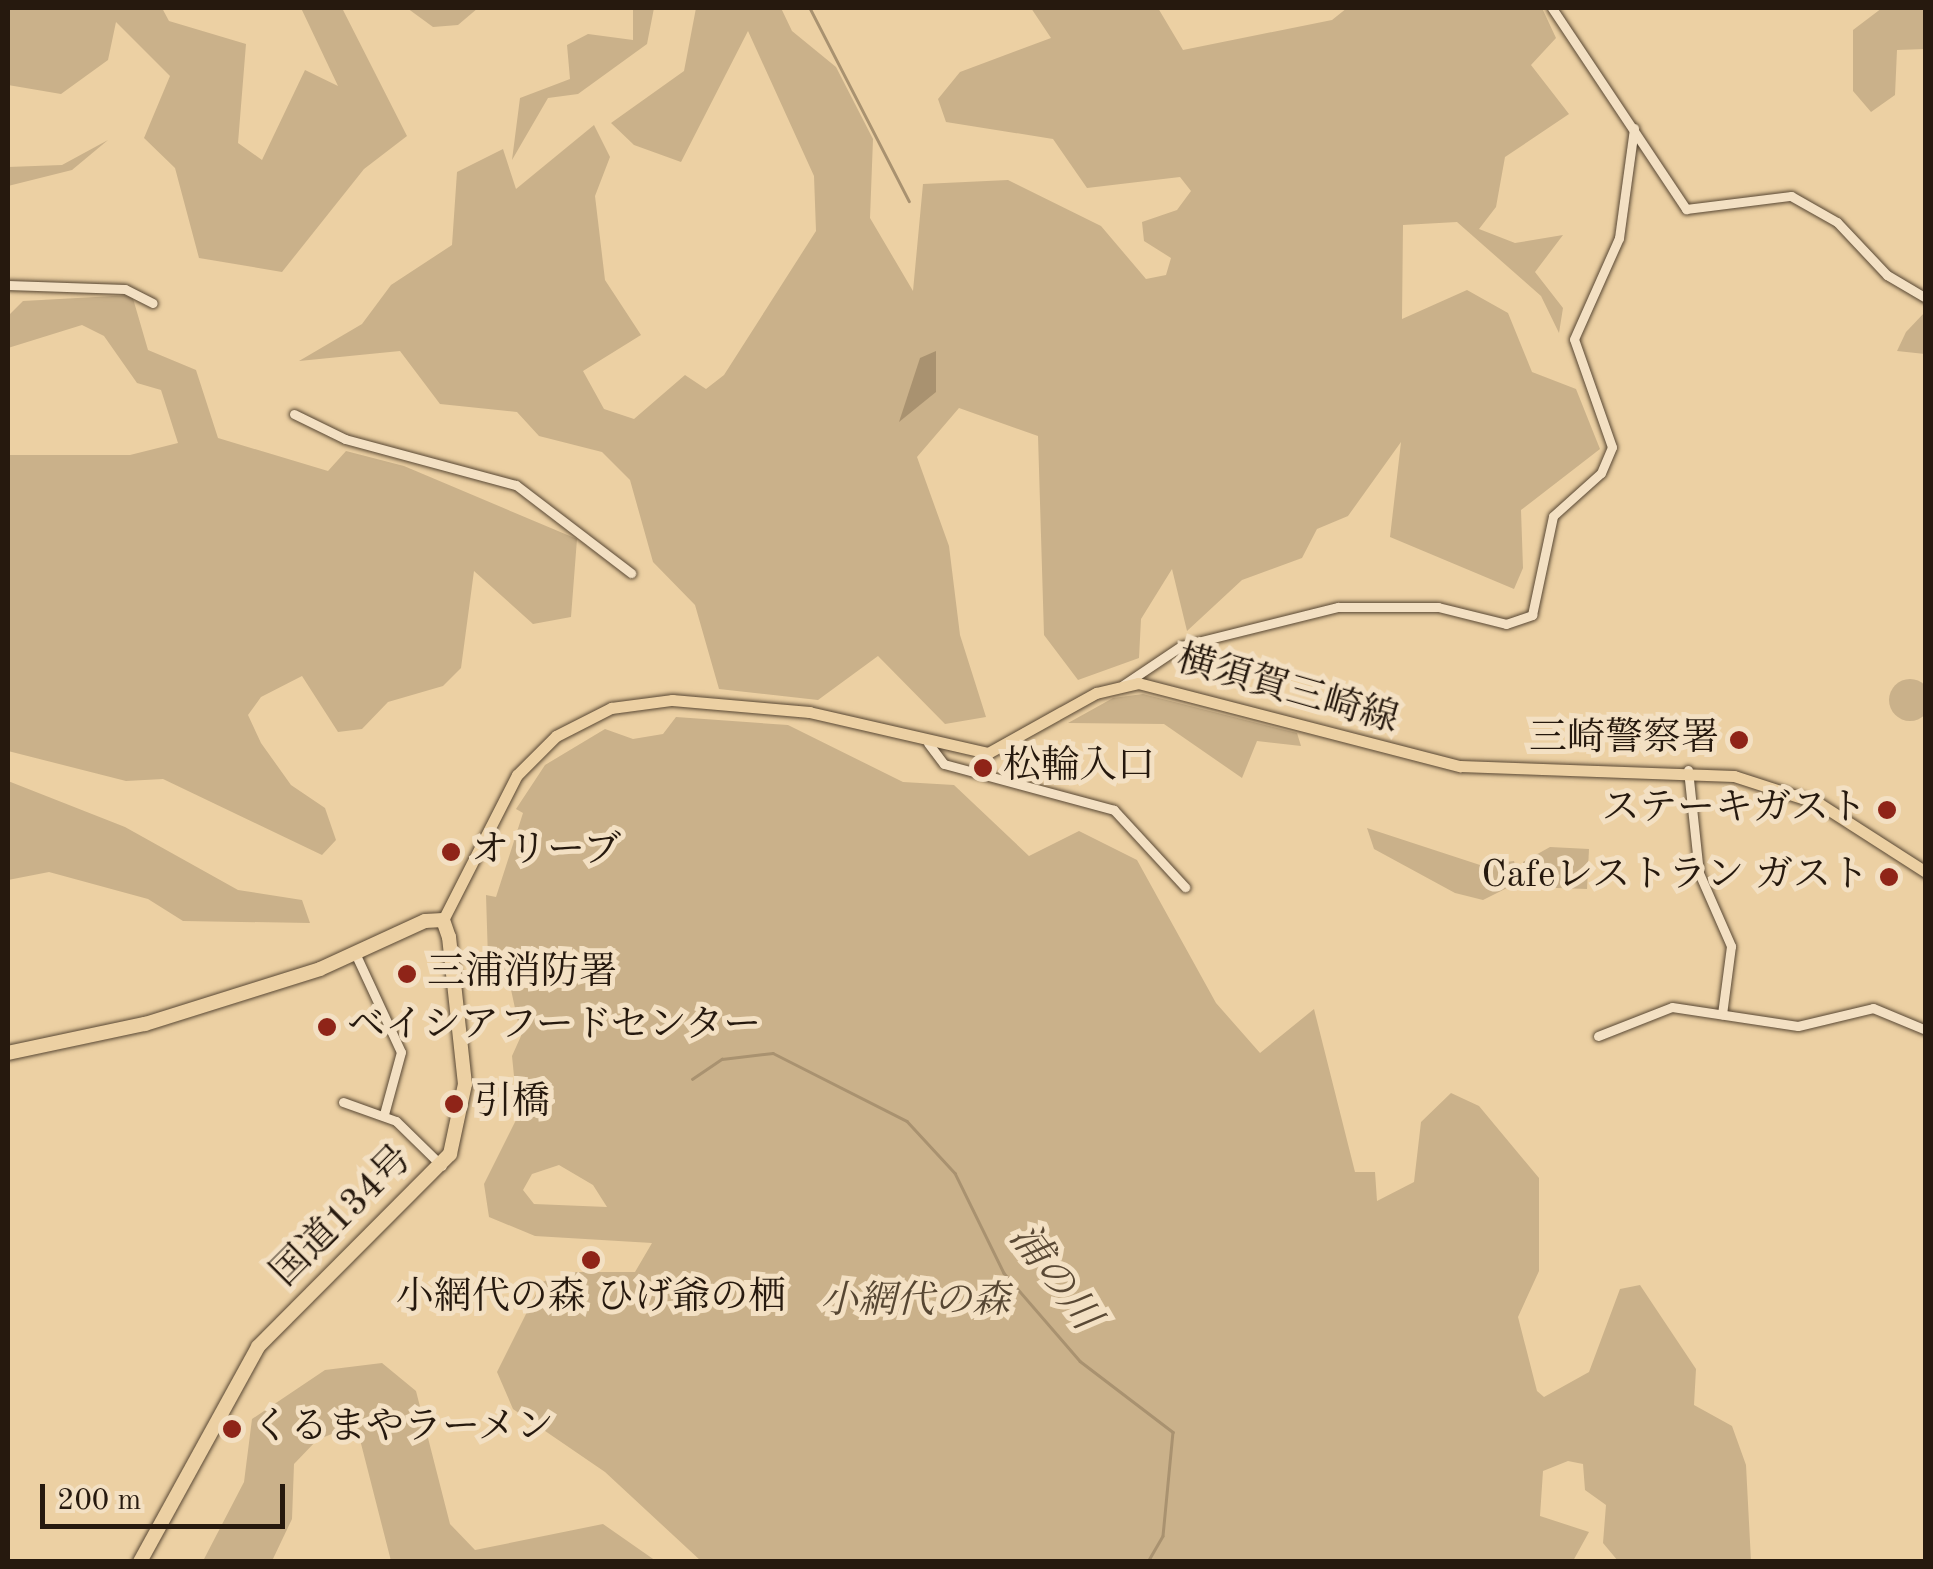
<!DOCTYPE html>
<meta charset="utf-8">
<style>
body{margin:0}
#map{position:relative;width:1933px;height:1569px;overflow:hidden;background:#ecd0a3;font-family:"Old Standard TT","Noto Serif JP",serif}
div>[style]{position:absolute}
.green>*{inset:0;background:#cab18a}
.round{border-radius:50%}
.water>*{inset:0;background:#a99270}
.stream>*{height:2.5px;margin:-1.25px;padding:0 1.25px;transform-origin:1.25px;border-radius:1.25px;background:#a99270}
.roads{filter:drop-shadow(0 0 2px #584733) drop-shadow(0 0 2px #584733)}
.minor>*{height:9px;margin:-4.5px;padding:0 4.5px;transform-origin:4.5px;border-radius:4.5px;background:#f3e0c3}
.major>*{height:11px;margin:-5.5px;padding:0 5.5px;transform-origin:5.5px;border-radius:5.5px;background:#ecd0a3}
.highway>*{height:14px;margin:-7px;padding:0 7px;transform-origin:7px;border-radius:7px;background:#ecd0a3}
.dots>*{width:28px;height:28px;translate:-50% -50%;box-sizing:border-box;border:5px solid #f3e0c3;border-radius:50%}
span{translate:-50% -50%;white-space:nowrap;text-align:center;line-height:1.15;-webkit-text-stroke:10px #f3e0c3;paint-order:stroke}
.street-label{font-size:38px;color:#26190e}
.poi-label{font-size:38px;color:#26190e}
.right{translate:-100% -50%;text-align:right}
.left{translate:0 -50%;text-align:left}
.park-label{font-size:38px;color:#574733;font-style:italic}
.water-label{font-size:40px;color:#5a4935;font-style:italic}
.frame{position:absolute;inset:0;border:10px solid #26190e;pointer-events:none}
.scale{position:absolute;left:40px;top:1484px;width:245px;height:45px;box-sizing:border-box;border:5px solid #26190e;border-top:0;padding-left:12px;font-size:30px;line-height:35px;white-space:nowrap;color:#26190e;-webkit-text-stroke:8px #f3e0c3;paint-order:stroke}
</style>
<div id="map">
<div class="green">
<div style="clip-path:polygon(8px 8px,162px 8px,169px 21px,246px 44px,238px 143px,262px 160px,305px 70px,338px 86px,301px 8px,342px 8px,407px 136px,364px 169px,282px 272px,199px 258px,175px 168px,144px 138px,170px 76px,116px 22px,108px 60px,61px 94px,8px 85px)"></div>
<div style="clip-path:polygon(407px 8px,478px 8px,458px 25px,433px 27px)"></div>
<div style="clip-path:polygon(633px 8px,654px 8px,647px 44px,578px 94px,548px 98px,512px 160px,520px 98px,570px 79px,567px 45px,588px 34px,633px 40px)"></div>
<div style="clip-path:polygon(696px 8px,781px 8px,792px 31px,836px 67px,873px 139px,870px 218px,913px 291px,923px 184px,1008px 180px,1101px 226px,1146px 279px,1166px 275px,1171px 258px,1144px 241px,1142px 222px,1177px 210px,1191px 191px,1180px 177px,1087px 188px,1053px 139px,946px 122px,938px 99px,960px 72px,1051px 38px,1031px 8px,1158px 8px,1183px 50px,1332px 20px,1347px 8px,1542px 8px,1556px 38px,1531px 65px,1569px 114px,1505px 157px,1496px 207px,1479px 229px,1515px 243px,1563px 235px,1535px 272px,1563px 308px,1559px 333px,1541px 296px,1457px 222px,1403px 225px,1402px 319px,1467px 290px,1508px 313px,1532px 372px,1576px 389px,1600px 449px,1521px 510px,1523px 568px,1514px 589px,1390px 537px,1401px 442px,1348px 516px,1317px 529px,1302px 558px,1242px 580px,1187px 631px,1172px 569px,1141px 619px,1139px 658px,1078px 680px,1044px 635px,1038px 436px,959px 408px,917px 457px,949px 546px,960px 635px,986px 717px,945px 724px,878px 656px,818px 700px,719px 689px,695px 605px,653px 562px,630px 480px,602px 452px,539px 436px,517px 412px,440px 404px,400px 351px,299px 361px,362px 324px,391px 285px,452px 245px,457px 172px,503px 149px,516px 189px,594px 125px,610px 157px,595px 196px,605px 280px,641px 335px,583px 371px,604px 409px,634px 419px,685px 375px,706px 389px,724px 375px,816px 231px,814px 176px,748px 31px,681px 162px,634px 145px,611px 123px,684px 71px)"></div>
<div style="clip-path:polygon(1882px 8px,1925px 8px,1925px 49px,1897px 50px,1895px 95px,1871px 112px,1853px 91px,1853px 30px)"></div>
<div style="clip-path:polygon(108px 140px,72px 170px,8px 186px,8px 167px,62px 165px)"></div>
<div style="clip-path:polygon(132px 295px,148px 350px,196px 370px,218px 438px,328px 471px,346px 451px,404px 466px,577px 539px,571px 617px,533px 624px,474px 571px,461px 668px,443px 686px,388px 702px,362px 729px,338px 732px,302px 676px,261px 697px,248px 715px,261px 743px,291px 785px,325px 808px,336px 840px,322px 855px,163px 779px,126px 781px,8px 751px,8px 455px,130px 455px,178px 443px,161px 390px,137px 383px,104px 336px,82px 325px,8px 348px,8px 316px,23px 301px)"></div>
<div style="clip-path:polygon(1925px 312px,1925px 354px,1897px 351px,1906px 332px)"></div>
<div class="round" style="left:1889px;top:679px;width:42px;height:42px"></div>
<div style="clip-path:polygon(1143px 694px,1297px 733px,1301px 746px,1257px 741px,1242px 778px,1164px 724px,1068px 723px,1113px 698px)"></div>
<div style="clip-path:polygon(evenodd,676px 717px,788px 725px,903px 782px,954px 785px,1029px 856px,1079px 831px,1137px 860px,1216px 1003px,1260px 1053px,1314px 1009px,1355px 1172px,1375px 1172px,1377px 1201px,1414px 1182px,1421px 1122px,1451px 1093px,1479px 1106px,1539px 1178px,1539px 1271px,1518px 1317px,1537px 1391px,1544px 1397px,1589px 1372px,1620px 1289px,1640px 1285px,1696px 1369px,1694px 1405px,1732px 1426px,1746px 1465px,1751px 1561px,1618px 1561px,1603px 1543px,1606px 1505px,1585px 1490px,1583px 1464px,1568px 1461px,1543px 1471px,1540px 1516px,1589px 1532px,1573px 1561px,701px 1561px,605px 1472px,513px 1409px,497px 1372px,542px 1282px,571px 1272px,635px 1272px,652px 1243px,535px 1236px,489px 1217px,484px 1184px,518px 1116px,512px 1056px,521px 1036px,510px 985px,488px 959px,486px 895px,496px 897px,523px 813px,516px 809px,545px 765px,605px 729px,633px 739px,663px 734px,676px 717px,559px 1165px,593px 1185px,607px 1207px,534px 1204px,523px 1190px,532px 1174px,559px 1165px)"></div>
<div style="clip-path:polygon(8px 781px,125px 827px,238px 890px,302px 900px,310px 923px,183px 921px,148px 899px,49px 872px,8px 880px)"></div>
<div style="clip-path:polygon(1367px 828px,1480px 865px,1514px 861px,1519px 882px,1483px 900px,1455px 893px,1374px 849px)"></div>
<div style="clip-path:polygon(1550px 847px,1589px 849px,1587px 889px,1528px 887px,1523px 862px)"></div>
<div style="clip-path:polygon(382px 1363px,416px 1391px,450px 1524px,475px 1550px,603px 1524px,656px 1561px,391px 1561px,356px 1424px,317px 1440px,294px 1464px,292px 1519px,272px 1561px,203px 1561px,244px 1482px,252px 1419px,325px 1370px)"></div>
</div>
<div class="water">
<div style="clip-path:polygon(936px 351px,936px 392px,899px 422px,920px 358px)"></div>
</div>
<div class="stream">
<div style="left:810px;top:8px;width:217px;rotate:62.8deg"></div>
<div style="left:692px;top:1079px;width:36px;rotate:-34deg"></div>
<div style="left:722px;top:1059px;width:51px;rotate:-6.7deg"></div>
<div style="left:773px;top:1053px;width:150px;rotate:26.9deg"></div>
<div style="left:907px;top:1121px;width:71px;rotate:47.3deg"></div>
<div style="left:955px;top:1173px;width:111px;rotate:63.9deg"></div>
<div style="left:1004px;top:1273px;width:116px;rotate:49.2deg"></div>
<div style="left:1080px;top:1361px;width:117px;rotate:37.4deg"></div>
<div style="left:1173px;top:1432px;width:104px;rotate:95.5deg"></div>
<div style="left:1163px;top:1536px;width:30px;rotate:120deg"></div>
</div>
<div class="roads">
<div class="minor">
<div style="left:1552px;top:8px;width:242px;rotate:56.3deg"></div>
<div style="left:1686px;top:209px;width:106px;rotate:-7.1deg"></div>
<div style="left:1791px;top:196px;width:53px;rotate:29.5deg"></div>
<div style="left:1837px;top:222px;width:73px;rotate:46.7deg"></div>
<div style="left:1887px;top:275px;width:45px;rotate:30.5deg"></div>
<div style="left:8px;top:285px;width:117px;rotate:2deg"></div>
<div style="left:125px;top:289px;width:31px;rotate:27deg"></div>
<div style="left:294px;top:414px;width:57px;rotate:26.1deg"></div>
<div style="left:345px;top:439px;width:177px;rotate:15.1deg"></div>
<div style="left:516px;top:485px;width:145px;rotate:37.4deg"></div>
<div style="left:1123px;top:685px;width:70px;rotate:-33.9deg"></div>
<div style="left:1181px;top:646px;width:162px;rotate:-14deg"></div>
<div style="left:1338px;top:607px;width:100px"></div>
<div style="left:1438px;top:607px;width:70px;rotate:14deg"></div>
<div style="left:1506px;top:624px;width:28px;rotate:-19deg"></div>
<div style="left:1532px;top:615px;width:101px;rotate:-78deg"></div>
<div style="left:1553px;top:516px;width:64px;rotate:-41.9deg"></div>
<div style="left:1601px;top:473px;width:28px;rotate:-67deg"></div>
<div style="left:1612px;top:447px;width:114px;rotate:-109.4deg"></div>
<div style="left:1574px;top:339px;width:111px;rotate:-66deg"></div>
<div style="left:1619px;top:238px;width:111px;rotate:-82.2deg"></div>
<div style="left:928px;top:743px;width:26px;rotate:53deg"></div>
<div style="left:944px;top:764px;width:176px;rotate:15.1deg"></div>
<div style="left:1114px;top:810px;width:105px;rotate:47.3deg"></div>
<div style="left:1688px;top:770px;width:104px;rotate:83.9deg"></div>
<div style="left:1699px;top:873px;width:80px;rotate:66.3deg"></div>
<div style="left:1731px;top:946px;width:69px;rotate:97.5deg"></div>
<div style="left:355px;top:953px;width:109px;rotate:65.1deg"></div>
<div style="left:401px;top:1052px;width:64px;rotate:105.3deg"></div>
<div style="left:1598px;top:1036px;width:79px;rotate:-21.4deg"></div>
<div style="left:1672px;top:1007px;width:127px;rotate:8.6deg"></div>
<div style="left:1798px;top:1026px;width:77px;rotate:-13.5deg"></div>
<div style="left:1873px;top:1008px;width:57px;rotate:22.5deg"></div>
<div style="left:343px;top:1102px;width:56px;rotate:19.7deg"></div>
<div style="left:396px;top:1121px;width:64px;rotate:44.4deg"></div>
</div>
<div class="major">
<div style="left:443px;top:920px;width:163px;rotate:-63deg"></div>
<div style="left:517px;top:775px;width:55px;rotate:-45deg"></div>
<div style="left:556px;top:736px;width:62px;rotate:-27deg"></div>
<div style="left:611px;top:708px;width:62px;rotate:-7.5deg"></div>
<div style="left:672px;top:700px;width:138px;rotate:5deg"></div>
<div style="left:809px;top:712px;width:184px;rotate:12.9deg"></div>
<div style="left:988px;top:753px;width:124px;rotate:-29.1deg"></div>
<div style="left:1096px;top:693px;width:43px;rotate:-13.4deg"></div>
<div style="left:1138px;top:683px;width:333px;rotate:14.5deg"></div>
<div style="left:1460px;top:766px;width:274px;rotate:2.1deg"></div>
<div style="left:1734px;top:776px;width:90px;rotate:18deg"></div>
<div style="left:1820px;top:804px;width:126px;rotate:32.7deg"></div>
</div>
<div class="highway">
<div style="left:8px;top:1053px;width:140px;rotate:-12deg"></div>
<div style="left:145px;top:1024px;width:183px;rotate:-17.4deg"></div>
<div style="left:320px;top:969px;width:115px;rotate:-24.6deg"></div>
<div style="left:425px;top:921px;width:18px;rotate:-3deg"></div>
<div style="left:443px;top:920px;width:18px;rotate:71deg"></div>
<div style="left:449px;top:937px;width:148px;rotate:83.8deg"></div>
<div style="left:465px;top:1084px;width:72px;rotate:102.1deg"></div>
<div style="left:450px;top:1154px;width:272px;rotate:134.9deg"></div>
<div style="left:258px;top:1347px;width:245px;rotate:118.8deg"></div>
</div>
</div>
<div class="dots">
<div style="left:1739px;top:740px;background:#8f2418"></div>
<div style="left:983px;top:768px;background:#8f2418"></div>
<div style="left:1887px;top:810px;background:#8f2418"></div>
<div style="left:451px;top:852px;background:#8f2418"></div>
<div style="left:1889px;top:877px;background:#8f2418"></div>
<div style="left:407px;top:974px;background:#8f2418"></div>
<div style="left:327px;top:1027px;background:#8f2418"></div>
<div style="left:454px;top:1104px;background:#8f2418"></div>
<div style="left:591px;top:1260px;background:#8f2418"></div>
<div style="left:232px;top:1429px;background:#8f2418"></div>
</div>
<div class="street-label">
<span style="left:1287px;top:691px;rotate:16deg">横須賀三崎線</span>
<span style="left:343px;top:1217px;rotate:-45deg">国道134号</span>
</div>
<div class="poi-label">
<span class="right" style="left:1719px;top:740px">三崎警察署</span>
<span class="left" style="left:1003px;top:768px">松輪入口</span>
<span class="right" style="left:1867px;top:810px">ステーキガスト</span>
<span class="left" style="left:471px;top:852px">オリーブ</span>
<span class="right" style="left:1869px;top:877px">Cafeレストラン ガスト</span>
<span class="left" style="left:427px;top:974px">三浦消防署</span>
<span class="left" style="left:347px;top:1027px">ベイシアフードセンター</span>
<span class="left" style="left:474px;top:1104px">引橋</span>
<span style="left:591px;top:1299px">小網代の森 ひげ爺の栖</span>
<span class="left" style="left:252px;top:1429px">くるまやラーメン</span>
</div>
<div class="park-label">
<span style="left:915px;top:1303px">小網代の森</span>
</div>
<div class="water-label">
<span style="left:1053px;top:1278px;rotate:53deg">浦の川</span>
</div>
<div class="frame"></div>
<div class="scale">200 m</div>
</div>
